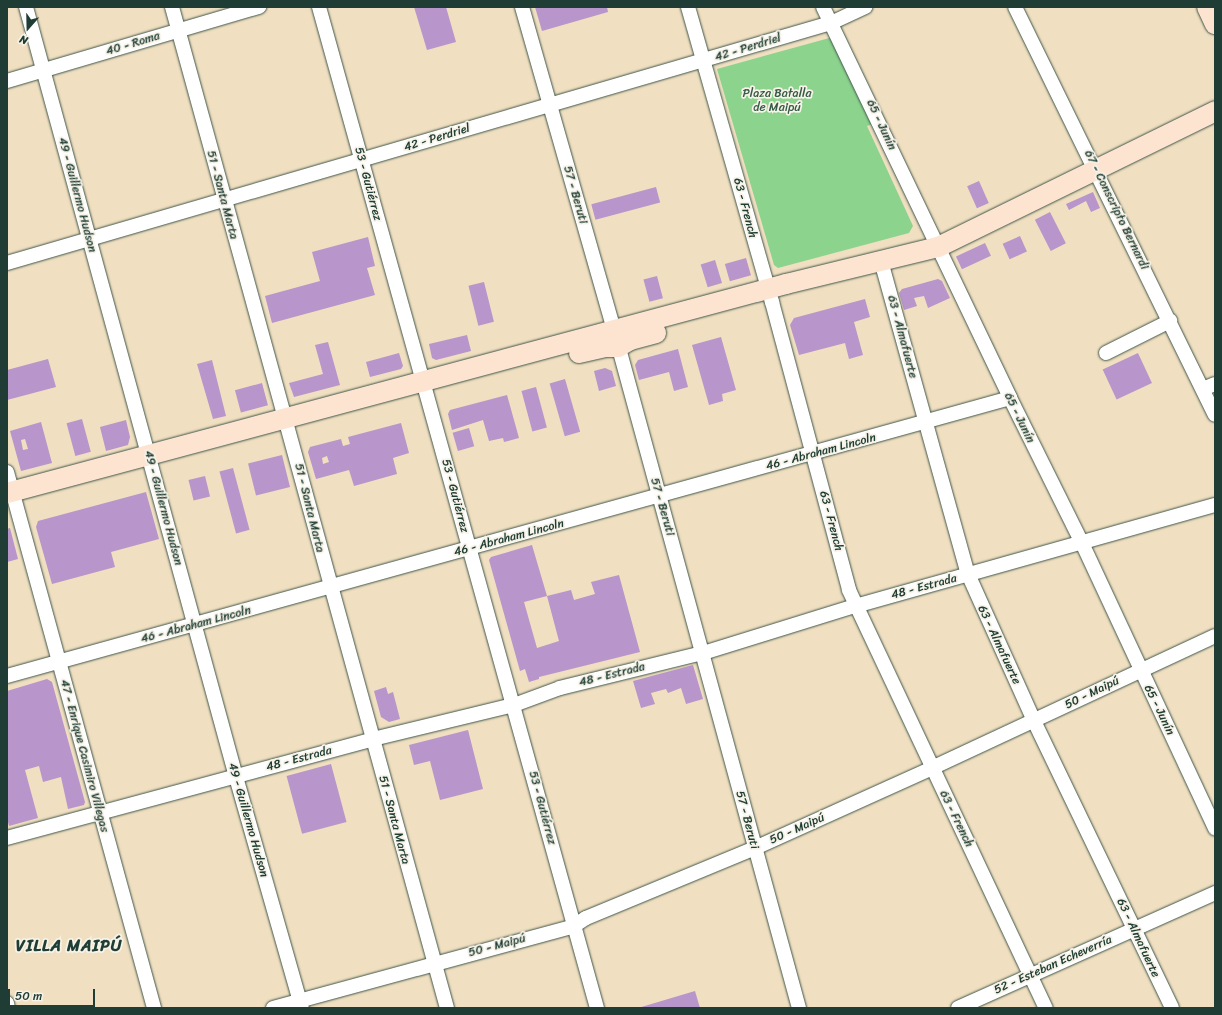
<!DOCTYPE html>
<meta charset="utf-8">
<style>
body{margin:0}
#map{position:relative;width:1222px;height:1015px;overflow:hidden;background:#f0dfc0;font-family:Sriracha,sans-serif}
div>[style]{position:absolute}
.green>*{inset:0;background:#8cd38d}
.building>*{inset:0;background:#b895cb;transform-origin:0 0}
.roads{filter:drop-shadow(0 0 1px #3e5549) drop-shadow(0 0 1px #3e5549)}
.street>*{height:14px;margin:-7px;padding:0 7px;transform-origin:7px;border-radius:7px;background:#fff}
.secondary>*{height:20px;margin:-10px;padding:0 10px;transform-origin:10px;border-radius:10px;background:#fde4d1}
span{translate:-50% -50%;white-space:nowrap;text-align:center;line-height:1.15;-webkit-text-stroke:3.5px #f7f3e8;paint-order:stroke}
.street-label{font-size:12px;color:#1f3d34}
.park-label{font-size:12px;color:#355b46}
.district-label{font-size:16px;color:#1f3d34;font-weight:700;letter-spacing:1px}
.frame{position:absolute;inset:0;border:8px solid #1f3d34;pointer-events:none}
.north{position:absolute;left:8px;top:8px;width:40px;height:40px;-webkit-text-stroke:3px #f7f3e8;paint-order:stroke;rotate:200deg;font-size:11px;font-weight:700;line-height:16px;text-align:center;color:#1f3d34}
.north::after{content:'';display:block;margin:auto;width:14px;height:18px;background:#1f3d34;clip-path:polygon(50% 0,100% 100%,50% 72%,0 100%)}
.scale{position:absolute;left:8px;top:989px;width:87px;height:18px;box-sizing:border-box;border:2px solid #1f3d34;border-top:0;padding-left:5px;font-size:12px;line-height:14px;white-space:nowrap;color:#1f3d34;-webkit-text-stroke:3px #f7f3e8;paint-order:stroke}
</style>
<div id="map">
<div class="green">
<div style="clip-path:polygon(833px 37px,873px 124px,867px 126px,913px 226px,909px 233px,778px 268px,774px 265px,717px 69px)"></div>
</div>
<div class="building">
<div style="clip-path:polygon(414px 7px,446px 7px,456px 42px,427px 50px)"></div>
<div style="clip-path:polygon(535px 7px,607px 7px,608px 12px,542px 31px)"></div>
<div style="left:979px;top:181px;width:24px;height:13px;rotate:66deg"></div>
<div style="left:656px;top:187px;width:16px;height:67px;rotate:75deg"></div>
<div style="clip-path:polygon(1093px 192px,1100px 208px,1091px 212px,1086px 201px,1069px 210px,1066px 204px)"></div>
<div style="left:1050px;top:212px;width:35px;height:17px;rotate:63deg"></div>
<div style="left:1020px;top:236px;width:17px;height:19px;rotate:66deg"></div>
<div style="clip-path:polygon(368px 237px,375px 266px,367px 268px,375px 295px,272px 323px,265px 296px,320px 281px,312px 252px)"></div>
<div style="left:985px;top:243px;width:14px;height:32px;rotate:65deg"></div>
<div style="left:746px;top:258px;width:18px;height:22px;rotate:74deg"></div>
<div style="left:715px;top:260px;width:24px;height:15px;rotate:73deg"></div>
<div style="left:657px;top:276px;width:23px;height:14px;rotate:75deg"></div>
<div style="clip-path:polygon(938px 279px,942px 281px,950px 298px,928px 308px,924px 296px,914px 298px,917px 306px,904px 310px,899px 293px,902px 289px)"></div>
<div style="left:484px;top:282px;width:41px;height:16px;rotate:76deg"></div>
<div style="clip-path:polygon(865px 299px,870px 317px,854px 322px,863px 355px,849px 359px,845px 343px,799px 355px,790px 325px,794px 318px)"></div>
<div style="clip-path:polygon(467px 335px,471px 351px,436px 360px,432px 358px,429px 344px)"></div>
<div style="clip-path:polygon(721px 337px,736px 390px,722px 394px,723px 401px,709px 405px,692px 345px)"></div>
<div style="clip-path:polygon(328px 342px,340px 385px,294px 397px,289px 383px,323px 374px,315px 345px)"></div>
<div style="clip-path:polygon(678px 349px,688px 387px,674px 391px,669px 372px,639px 380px,635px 365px,638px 360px)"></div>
<div style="clip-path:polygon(399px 353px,403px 366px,401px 369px,370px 377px,366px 362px)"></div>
<div style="left:1138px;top:353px;width:33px;height:39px;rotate:65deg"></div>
<div style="clip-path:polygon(48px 359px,56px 387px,7px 400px,7px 370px)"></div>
<div style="clip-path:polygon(212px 360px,226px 416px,213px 419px,197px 364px)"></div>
<div style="clip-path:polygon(605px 368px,612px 371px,616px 386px,599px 391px,594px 371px)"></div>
<div style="left:565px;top:379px;width:55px;height:16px;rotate:74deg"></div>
<div style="left:262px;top:383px;width:23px;height:28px;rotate:75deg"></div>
<div style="left:536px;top:387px;width:42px;height:15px;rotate:75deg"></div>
<div style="clip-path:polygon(507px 395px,519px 438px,504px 442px,503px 438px,489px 441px,483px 420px,452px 430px,448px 414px,450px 410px)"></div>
<div style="left:82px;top:419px;width:34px;height:16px;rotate:75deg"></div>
<div style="clip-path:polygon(126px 420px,130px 437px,128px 445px,106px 451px,100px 427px)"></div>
<div style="clip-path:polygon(evenodd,41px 422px,52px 463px,21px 471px,10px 431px,41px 422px,25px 439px,28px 449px,23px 450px,21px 440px,25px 439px)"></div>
<div style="clip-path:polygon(evenodd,401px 423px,409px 453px,393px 458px,397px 474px,354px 486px,349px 470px,316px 479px,308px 452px,310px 447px,341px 439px,343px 446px,350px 444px,348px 437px,401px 423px,327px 456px,329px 462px,323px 464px,322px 458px,327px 456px)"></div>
<div style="left:469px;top:428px;width:19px;height:17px;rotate:74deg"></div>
<div style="left:282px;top:455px;width:33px;height:35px;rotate:76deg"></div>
<div style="left:233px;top:468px;width:64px;height:14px;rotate:75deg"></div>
<div style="left:205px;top:476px;width:21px;height:17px;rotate:76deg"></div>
<div style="clip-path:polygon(146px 492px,159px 539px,111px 552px,115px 567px,52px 584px,36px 527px,38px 521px)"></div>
<div style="clip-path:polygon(10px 528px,18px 559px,7px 562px,7px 529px)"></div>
<div style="clip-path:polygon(532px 545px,547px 596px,524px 602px,537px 648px,559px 641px,547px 596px,571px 590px,574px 600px,595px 594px,591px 582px,619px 575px,640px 652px,539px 677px,539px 679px,529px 682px,525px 669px,520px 671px,489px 560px,491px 557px)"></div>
<div style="clip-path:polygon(693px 665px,703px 699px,686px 704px,681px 688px,668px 693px,666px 689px,651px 693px,655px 704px,641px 708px,633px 681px)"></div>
<div style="clip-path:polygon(47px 679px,52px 682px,85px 802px,84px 805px,68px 809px,61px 777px,43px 782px,39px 766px,25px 770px,38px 818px,9px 826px,7px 818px,7px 691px)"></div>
<div style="clip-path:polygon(386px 687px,388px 694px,393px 692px,400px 719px,389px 722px,381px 717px,374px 691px)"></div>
<div style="clip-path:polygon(468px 730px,483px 789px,440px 800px,430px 761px,414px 765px,409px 745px)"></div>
<div style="left:331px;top:764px;width:60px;height:46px;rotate:75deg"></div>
<div style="clip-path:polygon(695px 991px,700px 1008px,638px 1008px)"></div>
</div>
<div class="roads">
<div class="street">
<div style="left:26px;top:7px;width:798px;rotate:74.74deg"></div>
<div style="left:236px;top:777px;width:240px;rotate:74.1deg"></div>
<div style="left:172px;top:7px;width:1038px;rotate:74.64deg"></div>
<div style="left:319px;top:7px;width:1039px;rotate:74.48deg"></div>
<div style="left:522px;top:7px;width:336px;rotate:74.1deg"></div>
<div style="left:614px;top:330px;width:703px;rotate:74.74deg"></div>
<div style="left:688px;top:7px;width:307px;rotate:74.1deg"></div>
<div style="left:772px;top:302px;width:298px;rotate:75deg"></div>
<div style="left:849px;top:590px;width:462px;rotate:64.8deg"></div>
<div style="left:823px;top:7px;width:433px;rotate:64.4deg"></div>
<div style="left:1010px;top:398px;width:162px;rotate:63.6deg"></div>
<div style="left:1082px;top:543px;width:315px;rotate:65deg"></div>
<div style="left:1015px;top:7px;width:454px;rotate:63.9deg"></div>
<div style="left:7px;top:81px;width:263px;rotate:-16.4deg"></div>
<div style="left:881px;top:261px;width:325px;rotate:74.5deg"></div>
<div style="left:968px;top:574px;width:161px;rotate:65.8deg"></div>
<div style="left:1034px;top:721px;width:318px;rotate:64.3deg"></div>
<div style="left:7px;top:263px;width:858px;rotate:-16.24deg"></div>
<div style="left:831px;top:23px;width:38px;rotate:-25deg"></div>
<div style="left:1106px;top:353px;width:72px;rotate:-26.6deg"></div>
<div style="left:1203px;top:389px;width:13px;rotate:-23deg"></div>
<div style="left:7px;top:472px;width:556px;rotate:74.66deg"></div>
<div style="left:7px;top:676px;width:1041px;rotate:-15.49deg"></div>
<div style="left:7px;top:838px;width:379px;rotate:-15.1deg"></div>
<div style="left:373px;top:739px;width:145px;rotate:-13.6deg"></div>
<div style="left:514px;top:705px;width:49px;rotate:-20.3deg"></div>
<div style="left:560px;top:688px;width:147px;rotate:-13.8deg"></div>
<div style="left:703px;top:653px;width:159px;rotate:-17.2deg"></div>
<div style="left:855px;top:606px;width:374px;rotate:-15.7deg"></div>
<div style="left:7px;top:1003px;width:5px;rotate:79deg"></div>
<div style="left:273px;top:1008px;width:312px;rotate:-15.2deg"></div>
<div style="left:574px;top:926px;width:14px;rotate:-34deg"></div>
<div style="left:586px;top:918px;width:183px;rotate:-22.5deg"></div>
<div style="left:755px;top:848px;width:194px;rotate:-24.3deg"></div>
<div style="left:932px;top:768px;width:312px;rotate:-25deg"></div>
<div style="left:958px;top:1008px;width:282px;rotate:-24.1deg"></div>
</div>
<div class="secondary">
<div style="left:1207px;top:7px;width:19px;rotate:65deg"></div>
<div style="left:579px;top:353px;width:26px;rotate:-13deg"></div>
<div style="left:604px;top:347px;width:14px"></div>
<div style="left:618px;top:347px;width:14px;rotate:-30deg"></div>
<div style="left:630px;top:340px;width:27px;rotate:-15deg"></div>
<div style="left:7px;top:493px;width:807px;rotate:-15.02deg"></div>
<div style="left:786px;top:284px;width:156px;rotate:-13.7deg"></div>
<div style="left:938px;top:247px;width:309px;rotate:-26.1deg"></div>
</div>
</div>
<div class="street-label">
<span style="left:133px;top:44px;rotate:-17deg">40 - Roma</span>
<span style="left:748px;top:48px;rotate:-17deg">42 - Perdriel</span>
<span style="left:881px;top:125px;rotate:65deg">65 - Junín</span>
<span style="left:437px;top:138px;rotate:-17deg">42 - Perdriel</span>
<span style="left:368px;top:184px;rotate:75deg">53 - Gutiérrez</span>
<span style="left:77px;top:195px;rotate:75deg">49 - Guillermo Hudson</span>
<span style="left:222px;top:195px;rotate:75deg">51 - Santa Marta</span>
<span style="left:575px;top:195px;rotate:74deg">57 - Beruti</span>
<span style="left:745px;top:208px;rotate:75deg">63 - French</span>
<span style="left:1116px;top:210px;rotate:64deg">67 - Conscripto Bernardi</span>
<span style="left:902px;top:337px;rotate:75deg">63 - Almafuerte</span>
<span style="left:1019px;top:418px;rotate:64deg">65 - Junín</span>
<span style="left:821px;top:452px;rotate:-15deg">46 - Abraham Lincoln</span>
<span style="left:455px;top:496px;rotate:75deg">53 - Gutiérrez</span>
<span style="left:662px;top:507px;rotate:74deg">57 - Beruti</span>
<span style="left:163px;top:508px;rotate:75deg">49 - Guillermo Hudson</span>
<span style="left:309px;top:508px;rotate:76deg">51 - Santa Marta</span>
<span style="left:831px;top:521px;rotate:75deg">63 - French</span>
<span style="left:509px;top:538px;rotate:-15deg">46 - Abraham Lincoln</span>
<span style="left:924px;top:587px;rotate:-15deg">48 - Estrada</span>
<span style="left:196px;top:625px;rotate:-15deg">46 - Abraham Lincoln</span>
<span style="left:999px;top:645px;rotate:65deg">63 - Almafuerte</span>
<span style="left:612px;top:675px;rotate:-14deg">48 - Estrada</span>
<span style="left:1092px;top:693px;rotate:-26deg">50 - Maipú</span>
<span style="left:1159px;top:710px;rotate:64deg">65 - Junín</span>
<span style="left:84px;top:756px;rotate:75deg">47 - Enrique Casimiro Villegas</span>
<span style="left:299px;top:759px;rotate:-15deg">48 - Estrada</span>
<span style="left:542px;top:808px;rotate:75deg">53 - Gutiérrez</span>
<span style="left:956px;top:819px;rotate:64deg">63 - French</span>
<span style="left:248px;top:820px;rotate:74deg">49 - Guillermo Hudson</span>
<span style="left:394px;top:820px;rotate:75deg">51 - Santa Marta</span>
<span style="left:747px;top:820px;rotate:75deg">57 - Beruti</span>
<span style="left:797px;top:829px;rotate:-24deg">50 - Maipú</span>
<span style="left:1138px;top:938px;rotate:65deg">63 - Almafuerte</span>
<span style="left:497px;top:946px;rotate:-15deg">50 - Maipú</span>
<span style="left:1053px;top:965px;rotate:-24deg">52 - Esteban Echeverría</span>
</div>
<div class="park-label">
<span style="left:777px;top:101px">Plaza Batalla<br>de Maipú</span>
</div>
<div class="district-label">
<span style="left:69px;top:946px">VILLA MAIPÚ</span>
</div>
<div class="frame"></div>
<div class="north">N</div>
<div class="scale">50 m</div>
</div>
